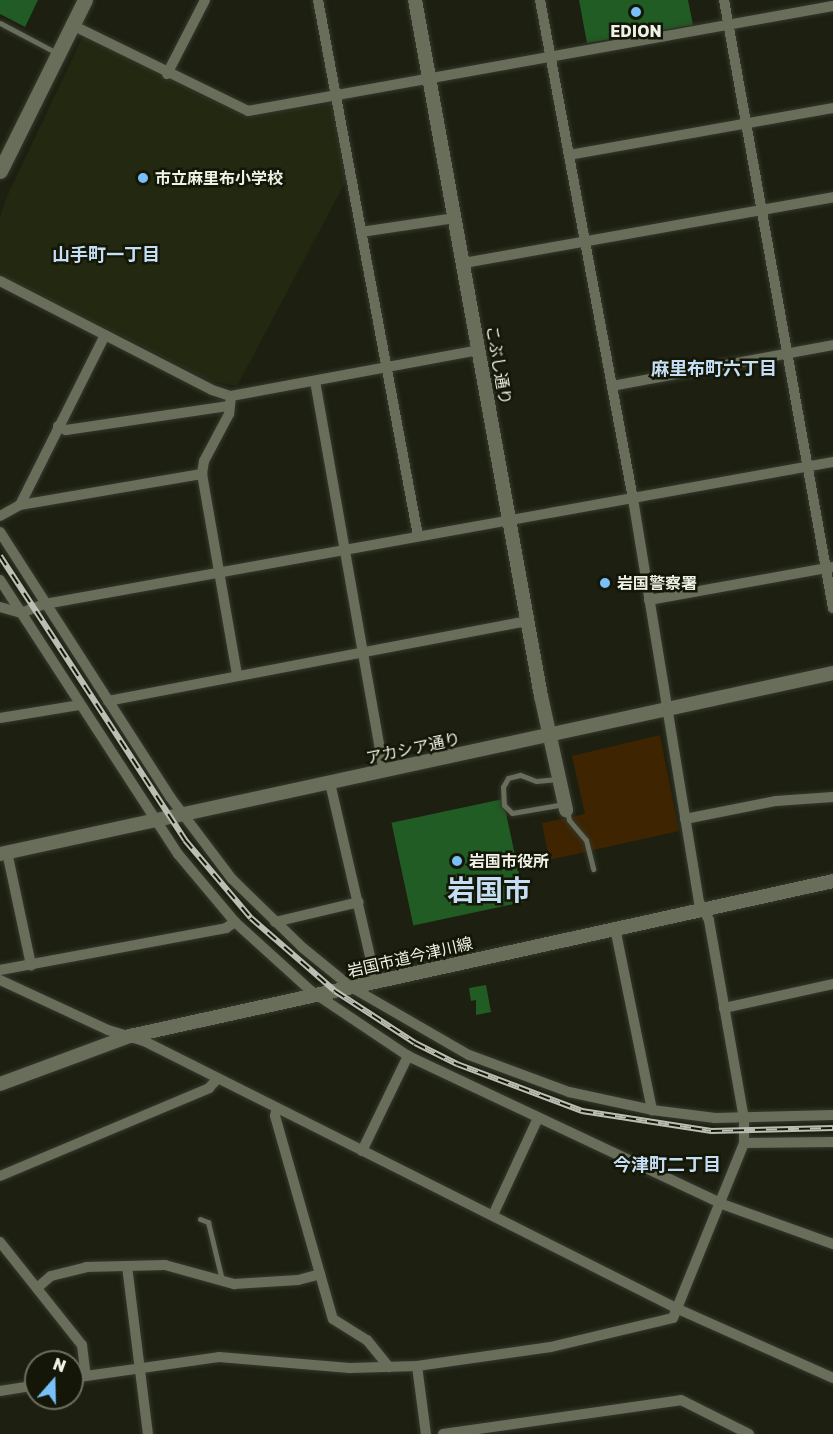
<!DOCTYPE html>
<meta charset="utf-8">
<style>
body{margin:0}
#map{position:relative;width:833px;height:1434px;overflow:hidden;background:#1d2010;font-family:"Golos Text","Noto Sans JP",sans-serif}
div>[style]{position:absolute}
.built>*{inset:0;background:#232811}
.green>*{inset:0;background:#3e2400}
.building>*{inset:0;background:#215c24;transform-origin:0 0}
.roads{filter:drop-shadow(0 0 2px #35382e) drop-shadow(0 0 2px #35382e)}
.service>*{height:5px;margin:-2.5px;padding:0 2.5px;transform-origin:2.5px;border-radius:2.5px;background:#696e5b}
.minor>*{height:10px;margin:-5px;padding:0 5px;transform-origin:5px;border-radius:5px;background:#696e5b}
.tertiary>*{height:14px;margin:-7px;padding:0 7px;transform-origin:7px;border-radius:7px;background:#696e5b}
.secondary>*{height:15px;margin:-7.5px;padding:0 7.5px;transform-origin:7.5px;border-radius:7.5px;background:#696e5b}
.rail>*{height:6px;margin-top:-3px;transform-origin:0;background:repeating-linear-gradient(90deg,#141707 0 11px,#bbbeb2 0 22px);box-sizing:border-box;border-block:2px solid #bbbeb2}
.dots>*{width:16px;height:16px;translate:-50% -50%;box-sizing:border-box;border:3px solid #141707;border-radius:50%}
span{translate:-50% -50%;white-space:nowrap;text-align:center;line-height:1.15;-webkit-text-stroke:5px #141707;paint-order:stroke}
.poi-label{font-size:16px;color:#eff2e7;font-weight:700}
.left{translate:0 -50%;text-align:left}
.street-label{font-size:16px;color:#eff2e7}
.neighbourhood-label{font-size:18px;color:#c5def4;font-weight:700}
.town-label{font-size:28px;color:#c5def4;font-weight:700}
.north{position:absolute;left:24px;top:1350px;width:60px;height:60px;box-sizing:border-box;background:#141707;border:2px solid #6c6f61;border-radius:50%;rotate:20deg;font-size:16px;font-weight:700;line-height:24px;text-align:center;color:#eff2e7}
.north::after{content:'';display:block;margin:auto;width:21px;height:27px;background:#79bff8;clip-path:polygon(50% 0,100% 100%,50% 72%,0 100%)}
</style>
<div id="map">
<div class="built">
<div style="clip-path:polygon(83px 36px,245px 116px,334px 103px,347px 179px,237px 386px,211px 381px,0 275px,0 218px,6px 199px)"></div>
</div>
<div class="green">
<div style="clip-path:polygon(660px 735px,679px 831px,549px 860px,542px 823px,585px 814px,572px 756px)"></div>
</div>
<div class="building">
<div style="clip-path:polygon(0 0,38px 0,25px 27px,0 14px)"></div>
<div style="clip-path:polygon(579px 0,688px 0,693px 25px,587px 43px)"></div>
<div style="left:503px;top:799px;width:105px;height:114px;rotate:78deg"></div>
<div style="clip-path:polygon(486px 985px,491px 1012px,476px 1015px,476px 1000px,471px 1001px,469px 988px)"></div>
</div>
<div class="roads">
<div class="service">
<div style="left:0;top:23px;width:64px;rotate:27.8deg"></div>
<div style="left:558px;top:779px;width:22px;rotate:175deg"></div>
<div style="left:536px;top:781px;width:17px;rotate:-159deg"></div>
<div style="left:520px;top:775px;width:12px;rotate:166deg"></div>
<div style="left:508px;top:778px;width:10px;rotate:119deg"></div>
<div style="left:503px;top:787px;width:18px;rotate:87deg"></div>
<div style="left:504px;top:805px;width:11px;rotate:45deg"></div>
<div style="left:512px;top:813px;width:53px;rotate:-9.8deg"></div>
<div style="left:567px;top:811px;width:9px;rotate:77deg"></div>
<div style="left:569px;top:820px;width:26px;rotate:50deg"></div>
<div style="left:586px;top:840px;width:30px;rotate:76deg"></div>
<div style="left:200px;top:1219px;width:9px;rotate:21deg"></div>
<div style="left:208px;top:1222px;width:60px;rotate:76.4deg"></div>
</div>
<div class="minor">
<div style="left:318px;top:0;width:545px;rotate:79.43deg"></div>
<div style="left:724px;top:0;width:618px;rotate:79.84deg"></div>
<div style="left:72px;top:25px;width:196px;rotate:26deg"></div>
<div style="left:248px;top:111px;width:594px;rotate:-10.18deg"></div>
<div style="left:167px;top:74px;width:83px;rotate:-62.8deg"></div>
<div style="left:569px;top:155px;width:268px;rotate:-10.1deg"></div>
<div style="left:361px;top:232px;width:95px;rotate:-8.5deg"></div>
<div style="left:464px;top:263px;width:375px;rotate:-10.1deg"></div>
<div style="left:0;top:281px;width:238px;rotate:27.2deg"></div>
<div style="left:212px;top:390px;width:20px;rotate:18deg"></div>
<div style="left:231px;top:396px;width:253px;rotate:-10.5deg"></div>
<div style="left:315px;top:381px;width:397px;rotate:80deg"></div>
<div style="left:612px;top:386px;width:225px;rotate:-10.5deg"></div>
<div style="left:231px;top:396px;width:18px;rotate:96deg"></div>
<div style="left:229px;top:414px;width:53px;rotate:118deg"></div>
<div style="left:204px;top:461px;width:13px;rotate:99deg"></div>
<div style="left:202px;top:474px;width:203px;rotate:80.1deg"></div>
<div style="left:58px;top:426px;width:9px;rotate:27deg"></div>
<div style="left:66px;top:430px;width:165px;rotate:-8.4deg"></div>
<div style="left:20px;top:505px;width:190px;rotate:-63.4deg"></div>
<div style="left:0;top:516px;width:23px;rotate:-29deg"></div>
<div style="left:20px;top:505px;width:185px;rotate:-9.7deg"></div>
<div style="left:0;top:532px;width:315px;rotate:57.3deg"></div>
<div style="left:170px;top:797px;width:103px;rotate:52.9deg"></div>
<div style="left:232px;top:879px;width:99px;rotate:44.2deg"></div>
<div style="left:303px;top:948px;width:62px;rotate:39.1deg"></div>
<div style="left:351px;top:987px;width:136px;rotate:30deg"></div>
<div style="left:469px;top:1055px;width:107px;rotate:20.3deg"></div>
<div style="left:569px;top:1092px;width:85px;rotate:12.2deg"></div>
<div style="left:652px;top:1110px;width:64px;rotate:7.2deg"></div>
<div style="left:715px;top:1118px;width:118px;rotate:-1.5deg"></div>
<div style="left:0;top:580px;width:327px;rotate:57deg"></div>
<div style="left:178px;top:854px;width:89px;rotate:50deg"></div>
<div style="left:235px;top:922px;width:103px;rotate:42.2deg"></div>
<div style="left:311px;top:991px;width:117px;rotate:33.8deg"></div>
<div style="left:408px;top:1056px;width:347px;rotate:25.2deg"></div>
<div style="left:722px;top:1204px;width:118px;rotate:19.8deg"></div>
<div style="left:649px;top:600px;width:187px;rotate:-10.2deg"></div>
<div style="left:0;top:607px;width:22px;rotate:16deg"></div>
<div style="left:21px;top:613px;width:26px;rotate:-21deg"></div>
<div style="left:45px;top:604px;width:801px;rotate:-10.22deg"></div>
<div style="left:108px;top:701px;width:428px;rotate:-10.8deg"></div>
<div style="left:0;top:718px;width:80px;rotate:-9.3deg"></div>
<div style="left:330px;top:783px;width:204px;rotate:77deg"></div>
<div style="left:685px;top:819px;width:93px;rotate:-11.2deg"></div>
<div style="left:776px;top:801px;width:57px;rotate:-4deg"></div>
<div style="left:7px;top:852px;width:116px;rotate:78deg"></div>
<div style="left:275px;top:922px;width:86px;rotate:-13.4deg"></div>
<div style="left:615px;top:928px;width:186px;rotate:78.5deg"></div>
<div style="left:0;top:970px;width:230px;rotate:-10.5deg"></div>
<div style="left:226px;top:928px;width:11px;rotate:-34deg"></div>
<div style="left:0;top:980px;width:119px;rotate:24.8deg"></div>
<div style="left:108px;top:1030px;width:38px;rotate:17deg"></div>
<div style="left:144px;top:1041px;width:597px;rotate:26.65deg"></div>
<div style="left:678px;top:1309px;width:170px;rotate:24deg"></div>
<div style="left:724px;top:1008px;width:112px;rotate:-12.4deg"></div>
<div style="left:277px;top:1108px;width:8px;rotate:104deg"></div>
<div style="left:275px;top:1116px;width:211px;rotate:74.1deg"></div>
<div style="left:333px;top:1319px;width:40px;rotate:32deg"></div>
<div style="left:367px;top:1340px;width:35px;rotate:51deg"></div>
<div style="left:744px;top:1143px;width:89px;rotate:-0.6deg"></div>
<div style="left:362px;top:1151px;width:106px;rotate:-64.2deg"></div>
<div style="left:0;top:1176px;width:227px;rotate:-22.8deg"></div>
<div style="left:209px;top:1088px;width:13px;rotate:-48deg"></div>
<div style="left:493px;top:1215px;width:107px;rotate:-65.1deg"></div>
<div style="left:0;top:1242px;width:132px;rotate:51.5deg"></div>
<div style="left:82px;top:1345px;width:31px;rotate:83deg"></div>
<div style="left:127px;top:1266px;width:169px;rotate:82.9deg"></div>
<div style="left:37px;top:1288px;width:18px;rotate:-41deg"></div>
<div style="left:51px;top:1276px;width:36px;rotate:-14deg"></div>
<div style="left:86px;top:1267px;width:79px;rotate:-1.5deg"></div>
<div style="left:165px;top:1265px;width:72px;rotate:15.4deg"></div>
<div style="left:234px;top:1284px;width:64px;rotate:-3.6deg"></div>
<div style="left:298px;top:1280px;width:23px;rotate:-15deg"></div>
<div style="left:417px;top:1366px;width:69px;rotate:82.5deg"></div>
<div style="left:72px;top:1378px;width:148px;rotate:-8.1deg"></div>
<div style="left:219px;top:1357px;width:131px;rotate:4.8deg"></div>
<div style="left:350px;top:1368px;width:67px;rotate:-1.7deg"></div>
<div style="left:417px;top:1366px;width:135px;rotate:-8.1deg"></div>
<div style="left:551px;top:1347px;width:125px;rotate:-13.4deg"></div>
<div style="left:673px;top:1318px;width:189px;rotate:-67.9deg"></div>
<div style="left:744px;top:1143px;width:24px;rotate:-90deg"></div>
<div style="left:744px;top:1119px;width:202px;rotate:-100deg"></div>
<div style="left:709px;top:920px;width:21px;rotate:-119deg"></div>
<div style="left:699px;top:902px;width:408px;rotate:-99.3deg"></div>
<div style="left:633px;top:499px;width:508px;rotate:-100.56deg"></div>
<div style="left:0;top:1391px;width:36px;rotate:-9deg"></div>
<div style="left:443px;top:1434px;width:240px;rotate:-8.1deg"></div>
<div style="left:681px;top:1400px;width:76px;rotate:26.6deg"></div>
</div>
<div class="tertiary">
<div style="left:415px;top:0;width:707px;rotate:79.74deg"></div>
<div style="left:541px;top:696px;width:117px;rotate:77.6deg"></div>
<div style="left:0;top:854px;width:852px;rotate:-12.26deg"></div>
<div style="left:0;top:1084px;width:139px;rotate:-20.3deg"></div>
<div style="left:130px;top:1036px;width:720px;rotate:-12.43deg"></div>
</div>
<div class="secondary">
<div style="left:0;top:171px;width:191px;rotate:-63.6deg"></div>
</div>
</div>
<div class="rail">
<div style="left:0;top:556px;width:339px;rotate:56.9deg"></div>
<div style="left:185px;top:840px;width:102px;rotate:49.8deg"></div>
<div style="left:251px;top:918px;width:111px;rotate:41deg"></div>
<div style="left:335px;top:991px;width:95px;rotate:33deg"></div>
<div style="left:415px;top:1043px;width:47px;rotate:26.6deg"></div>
<div style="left:457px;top:1064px;width:134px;rotate:20.6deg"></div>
<div style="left:582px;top:1111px;width:131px;rotate:8.8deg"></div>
<div style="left:711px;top:1131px;width:122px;rotate:-1.4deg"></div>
</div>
<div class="dots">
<div style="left:636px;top:12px;background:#79bff8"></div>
<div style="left:143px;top:178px;background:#79bff8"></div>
<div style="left:605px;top:583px;background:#79bff8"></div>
<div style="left:457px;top:861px;background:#79bff8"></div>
</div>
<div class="poi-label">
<span style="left:636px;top:31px">EDION</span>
<span class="left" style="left:155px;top:178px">市立麻里布小学校</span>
<span class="left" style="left:617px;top:583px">岩国警察署</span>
<span class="left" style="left:469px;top:861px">岩国市役所</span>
</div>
<div class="street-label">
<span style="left:499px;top:365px;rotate:80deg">こぶし通り</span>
<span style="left:413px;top:748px;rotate:-12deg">アカシア通り</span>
<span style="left:410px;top:957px;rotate:-13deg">岩国市道今津川線</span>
</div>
<div class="neighbourhood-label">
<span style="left:106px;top:254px">山手町一丁目</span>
<span style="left:714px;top:368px">麻里布町六丁目</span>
<span style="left:667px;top:1164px">今津町二丁目</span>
</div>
<div class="town-label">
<span style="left:489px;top:890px">岩国市</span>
</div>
<div class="north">N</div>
</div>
